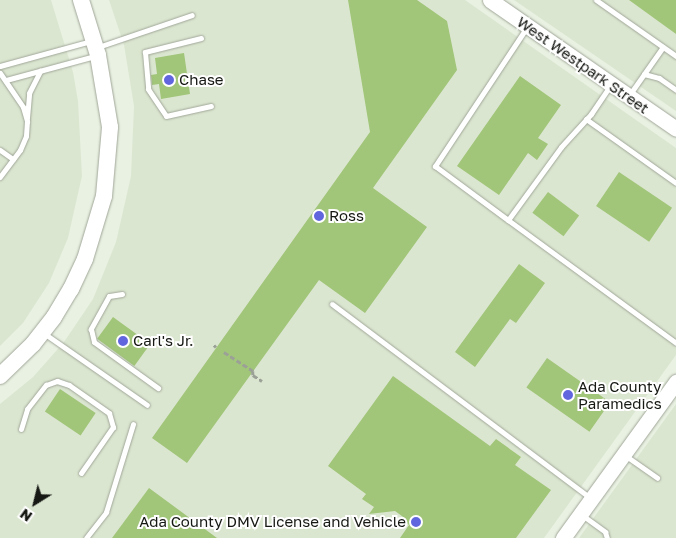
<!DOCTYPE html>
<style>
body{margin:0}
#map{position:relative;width:676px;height:538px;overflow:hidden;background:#e9f1e2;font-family:"Golos Text",sans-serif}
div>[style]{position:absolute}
.built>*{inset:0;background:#dbe6d0}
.building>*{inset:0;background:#a1c579;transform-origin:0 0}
.path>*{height:2.5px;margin-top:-1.25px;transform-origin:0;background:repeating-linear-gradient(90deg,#9ba196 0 5px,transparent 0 7.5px)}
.roads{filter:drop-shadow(0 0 1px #a0a799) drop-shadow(0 0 1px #a0a799)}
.lane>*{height:5px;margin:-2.5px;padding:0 2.5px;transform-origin:2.5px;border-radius:2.5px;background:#fff}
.secondary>*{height:15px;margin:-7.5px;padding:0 7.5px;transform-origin:7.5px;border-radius:7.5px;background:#fff}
.primary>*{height:16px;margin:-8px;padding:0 8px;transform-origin:8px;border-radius:8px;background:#fff}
.dots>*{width:14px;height:14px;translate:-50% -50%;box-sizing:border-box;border:2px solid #fff;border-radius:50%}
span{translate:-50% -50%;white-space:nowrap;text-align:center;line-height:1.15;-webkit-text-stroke:4px #fff;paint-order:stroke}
.street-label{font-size:15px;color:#151813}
.poi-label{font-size:15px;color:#151813}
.left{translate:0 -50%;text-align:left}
.right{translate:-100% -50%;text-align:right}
.north{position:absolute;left:10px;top:478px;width:50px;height:50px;-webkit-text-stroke:4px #fff;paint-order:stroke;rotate:216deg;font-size:14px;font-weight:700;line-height:20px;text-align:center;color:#151813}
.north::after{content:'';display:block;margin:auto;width:18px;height:22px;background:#151813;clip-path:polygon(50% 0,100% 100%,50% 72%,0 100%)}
</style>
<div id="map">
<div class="built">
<div style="clip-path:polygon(0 0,51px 0,73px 72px,78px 101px,82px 176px,68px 238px,49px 283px,23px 323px,0 346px)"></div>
<div style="clip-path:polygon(109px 0,465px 0,676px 148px,676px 355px,544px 538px,0 538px,0 404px,33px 377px,64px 342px,93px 299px,116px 242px,131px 176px,134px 106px,124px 45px)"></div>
<div style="clip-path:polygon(514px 0,676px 0,676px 111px)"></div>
<div style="clip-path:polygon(676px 404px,676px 538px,579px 538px)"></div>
</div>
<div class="building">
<div style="clip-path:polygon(348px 0,417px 0,447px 21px,457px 70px,373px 188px,427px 227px,365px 313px,319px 280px,187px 463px,152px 438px,370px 132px)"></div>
<div style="clip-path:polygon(629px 0,676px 0,676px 34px)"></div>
<div style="clip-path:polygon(184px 53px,190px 94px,161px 99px,159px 84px,152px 85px,151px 75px,157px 74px,155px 58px)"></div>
<div style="clip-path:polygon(520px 76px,561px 105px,538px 138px,548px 144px,537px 160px,528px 153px,499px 195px,457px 166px)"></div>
<div style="left:619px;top:172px;width:64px;height:41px;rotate:34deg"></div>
<div style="left:548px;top:192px;width:39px;height:26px;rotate:37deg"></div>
<div style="clip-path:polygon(519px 264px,545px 283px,516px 323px,510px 319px,475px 367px,455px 352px)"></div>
<div style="left:113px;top:317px;width:46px;height:27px;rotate:36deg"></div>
<div style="left:547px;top:358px;width:77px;height:36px;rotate:35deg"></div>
<div style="clip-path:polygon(393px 376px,490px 446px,496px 439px,521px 457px,515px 465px,551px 490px,516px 538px,400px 538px,409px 525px,405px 522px,406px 519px,395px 511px,369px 514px,374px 507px,362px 499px,366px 494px,328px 466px)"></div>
<div style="left:60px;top:389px;width:43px;height:27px;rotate:34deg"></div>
<div style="clip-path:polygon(149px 488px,217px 538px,112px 538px)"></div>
</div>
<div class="path">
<div style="left:214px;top:345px;width:3px;rotate:45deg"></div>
<div style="left:224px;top:352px;width:35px;rotate:33deg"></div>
<div style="left:253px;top:371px;width:4px;rotate:90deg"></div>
<div style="left:253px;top:375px;width:11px;rotate:34deg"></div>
</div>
<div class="roads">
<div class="lane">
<div style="left:596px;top:0;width:98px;rotate:35deg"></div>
<div style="left:527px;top:27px;width:167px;rotate:123.5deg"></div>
<div style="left:435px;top:166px;width:91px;rotate:36.5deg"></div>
<div style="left:508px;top:220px;width:90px;rotate:-54deg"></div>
<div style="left:561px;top:147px;width:45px;rotate:-47.7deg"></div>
<div style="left:591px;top:114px;width:34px;rotate:-56deg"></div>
<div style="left:201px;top:38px;width:58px;rotate:166deg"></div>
<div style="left:145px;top:52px;width:37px;rotate:85deg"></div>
<div style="left:148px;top:89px;width:32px;rotate:56deg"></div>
<div style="left:166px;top:116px;width:46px;rotate:-12.5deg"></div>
<div style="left:98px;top:47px;width:99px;rotate:-18.8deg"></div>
<div style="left:0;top:66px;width:94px;rotate:-15.4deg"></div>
<div style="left:0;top:73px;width:41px;rotate:55.9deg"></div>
<div style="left:23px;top:107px;width:15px;rotate:74deg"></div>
<div style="left:27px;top:121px;width:15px;rotate:94deg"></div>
<div style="left:26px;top:136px;width:15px;rotate:113deg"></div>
<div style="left:20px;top:150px;width:34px;rotate:127deg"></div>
<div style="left:644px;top:74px;width:33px;rotate:-55deg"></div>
<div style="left:6px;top:80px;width:92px;rotate:-15.1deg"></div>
<div style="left:630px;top:94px;width:24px;rotate:-55deg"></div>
<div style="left:644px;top:74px;width:16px;rotate:15deg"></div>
<div style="left:659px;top:78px;width:21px;rotate:35deg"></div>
<div style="left:27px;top:118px;width:25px;rotate:-85deg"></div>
<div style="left:29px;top:93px;width:25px;rotate:-63deg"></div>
<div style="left:586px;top:119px;width:110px;rotate:35.4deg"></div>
<div style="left:0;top:150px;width:16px;rotate:35deg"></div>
<div style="left:508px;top:220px;width:208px;rotate:36.2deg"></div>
<div style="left:122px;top:294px;width:13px;rotate:171deg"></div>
<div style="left:109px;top:296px;width:38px;rotate:119deg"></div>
<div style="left:91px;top:329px;width:13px;rotate:77deg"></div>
<div style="left:94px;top:342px;width:79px;rotate:35.7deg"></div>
<div style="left:332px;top:304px;width:321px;rotate:36.9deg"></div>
<div style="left:45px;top:334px;width:124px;rotate:34.8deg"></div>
<div style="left:21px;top:429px;width:21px;rotate:-73deg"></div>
<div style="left:27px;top:409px;width:31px;rotate:-52deg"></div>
<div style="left:46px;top:385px;width:12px;rotate:-20deg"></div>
<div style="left:57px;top:381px;width:13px;rotate:18deg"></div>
<div style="left:69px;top:385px;width:49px;rotate:35deg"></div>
<div style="left:109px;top:413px;width:15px;rotate:74deg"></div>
<div style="left:113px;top:427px;width:56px;rotate:124.8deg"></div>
<div style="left:626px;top:456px;width:38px;rotate:35deg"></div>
<div style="left:582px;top:515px;width:29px;rotate:36deg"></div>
<div style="left:605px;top:532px;width:6px;rotate:72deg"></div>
<div style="left:86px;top:538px;width:33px;rotate:-52deg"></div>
<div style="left:106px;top:512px;width:92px;rotate:-72.9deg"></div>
</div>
<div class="secondary">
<div style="left:490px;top:0;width:226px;rotate:34.7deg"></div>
<div style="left:563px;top:538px;width:193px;rotate:-54.1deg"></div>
</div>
<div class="primary">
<div style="left:0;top:376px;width:46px;rotate:-44.1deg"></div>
<div style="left:33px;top:344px;width:34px;rotate:-52deg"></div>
<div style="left:54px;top:317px;width:33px;rotate:-59deg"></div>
<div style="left:71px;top:289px;width:33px;rotate:-65deg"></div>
<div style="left:85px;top:259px;width:66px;rotate:-73.2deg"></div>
<div style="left:104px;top:196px;width:69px;rotate:-85deg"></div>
<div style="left:110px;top:127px;width:73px;rotate:-99.5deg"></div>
<div style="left:98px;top:55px;width:58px;rotate:-107.2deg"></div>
</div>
</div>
<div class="dots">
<div style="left:169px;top:80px;background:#6166df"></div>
<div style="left:319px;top:216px;background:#6166df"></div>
<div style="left:123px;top:341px;background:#6166df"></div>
<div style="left:568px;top:395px;background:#6166df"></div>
<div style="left:416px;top:522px;background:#6166df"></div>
</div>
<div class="street-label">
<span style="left:583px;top:65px;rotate:35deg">West Westpark Street</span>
</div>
<div class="poi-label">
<span class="left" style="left:179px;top:80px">Chase</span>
<span class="left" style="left:329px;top:216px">Ross</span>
<span class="left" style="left:133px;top:341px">Carl's Jr.</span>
<span class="left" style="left:578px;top:395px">Ada County<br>Paramedics</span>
<span class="right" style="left:406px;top:522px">Ada County DMV License and Vehicle</span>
</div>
<div class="north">N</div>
</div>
